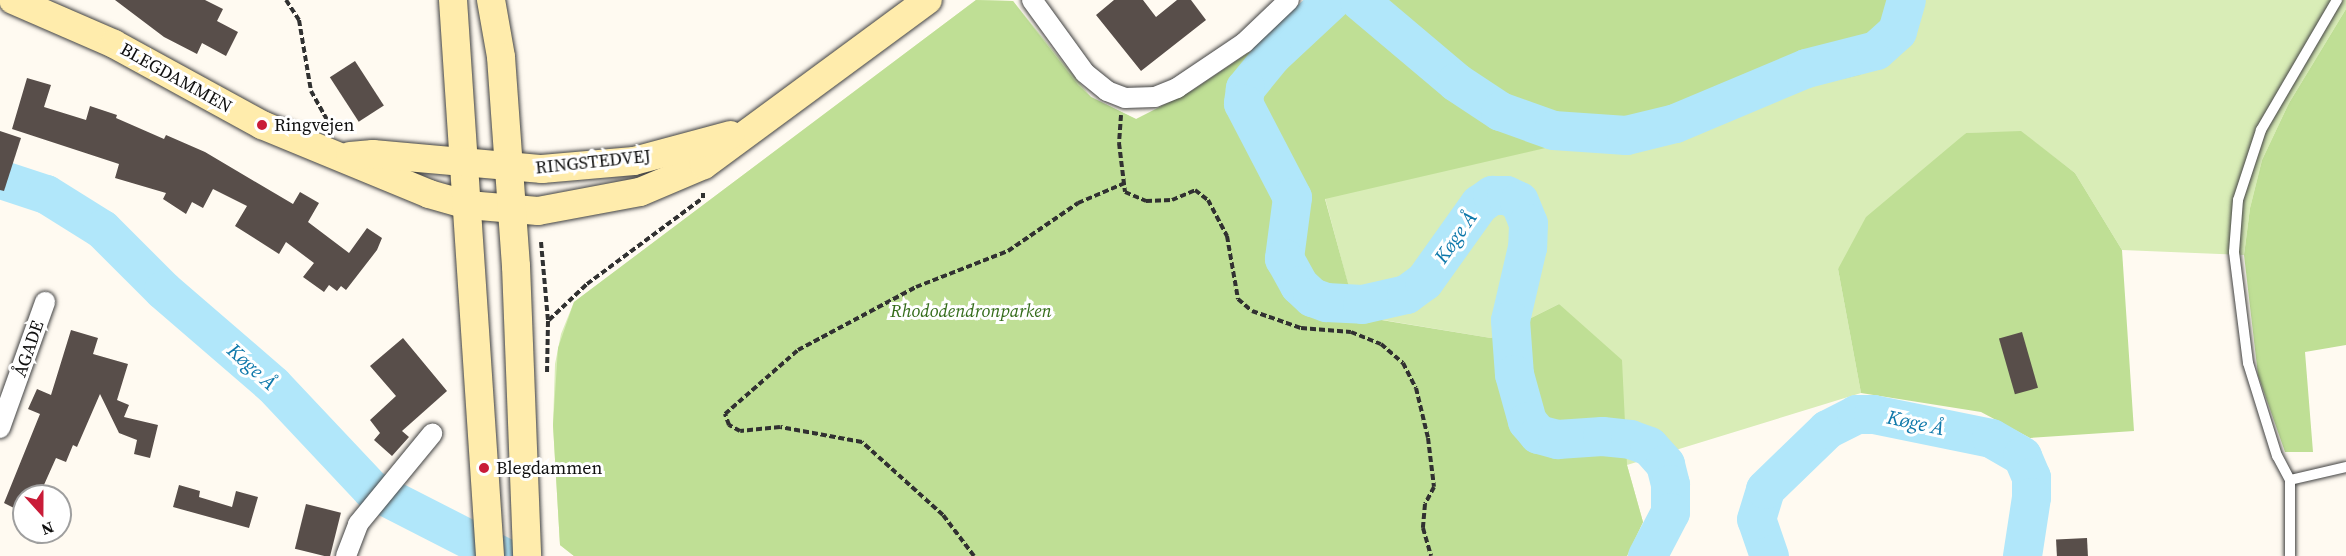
<!DOCTYPE html>
<meta charset="utf-8">
<style>
body{margin:0}
#map{position:relative;width:2346px;height:556px;overflow:hidden;background:#fffaf1;font-family:"Source Serif 4",serif}
div>[style]{position:absolute}
.green>*{inset:0;background:#d9edb7}
.forest>*{inset:0;background:#bfdf95}
.river>*{height:39px;margin:-19.5px;padding:0 19.5px;transform-origin:19.5px;border-radius:19.5px;background:#b1e7fa}
.building>*{inset:0;background:#584e4a;transform-origin:0 0}
.path>*{height:4px;margin-top:-2px;transform-origin:0;background:repeating-linear-gradient(90deg,#313131 0 6px,transparent 0 9px)}
.roads{filter:drop-shadow(0 0 2px #424242) drop-shadow(0 0 2px #424242)}
.lane>*{height:10px;margin:-5px;padding:0 5px;transform-origin:5px;border-radius:5px;background:#fff}
.street>*{height:20px;margin:-10px;padding:0 10px;transform-origin:10px;border-radius:10px;background:#fff}
.secondary>*{height:28px;margin:-14px;padding:0 14px;transform-origin:14px;border-radius:14px;background:#ffecac}
.dots>*{width:16px;height:16px;translate:-50% -50%;box-sizing:border-box;border:3px solid #fff;border-radius:50%}
span{translate:-50% -50%;white-space:nowrap;text-align:center;line-height:1.15;-webkit-text-stroke:6px #fff;paint-order:stroke}
.street-label{font-size:18px;color:#0f0f0f}
.poi-label{font-size:18px;color:#0f0f0f}
.left{translate:0 -50%;text-align:left}
.park-label{font-size:18px;color:#346c1a;font-style:italic}
.water-label{font-size:20px;color:#0e78aa;font-style:italic}
.north{position:absolute;left:12px;top:484px;width:60px;height:60px;box-sizing:border-box;background:#fff;border:2px solid #9f9f9f;border-radius:50%;rotate:159deg;font-size:16px;font-weight:700;line-height:24px;text-align:center;color:#0f0f0f}
.north::after{content:'';display:block;margin:auto;width:21px;height:27px;background:#c91c38;clip-path:polygon(50% 0,100% 100%,50% 72%,0 100%)}
</style>
<div id="map">
<div class="green">
<div style="clip-path:polygon(evenodd,976px 0,1013px 1px,1091px 97px,1136px 119px,1356px 314px,1325px 198px,1859px 75px,1908px 28px,1912px 0,2346px 0,2346px 9px,2289px 103px,2262px 160px,2250px 208px,2244px 255px,2122px 250px,2075px 173px,2021px 132px,1966px 133px,1838px 269px,1861px 393px,1627px 465px,1643px 522px,1627px 556px,574px 556px,560px 545px,553px 425px,555px 364px,561px 334px,574px 302px,976px 0,1559px 304px,1626px 465px,1359px 316px,1491px 338px,1559px 304px)"></div>
</div>
<div class="forest">
<div style="clip-path:polygon(976px 0,1013px 1px,1078px 85px,1091px 97px,1136px 119px,1193px 90px,1327px 0,1912px 0,1908px 28px,1860px 75px,1325px 199px,1357px 316px,1491px 338px,1559px 304px,1622px 360px,1627px 465px,1643px 522px,1627px 556px,574px 556px,560px 545px,553px 425px,558px 348px,574px 302px)"></div>
<div style="clip-path:polygon(2346px 9px,2346px 345px,2305px 352px,2313px 452px,2285px 452px,2258px 375px,2244px 255px,2250px 208px,2262px 160px,2289px 103px)"></div>
<div style="clip-path:polygon(2021px 131px,2075px 173px,2122px 250px,2134px 431px,2030px 438px,1981px 412px,1861px 393px,1838px 269px,1866px 217px,1966px 133px)"></div>
</div>
<div class="river">
<div style="left:1331px;top:0;width:81px;rotate:137deg"></div>
<div style="left:1272px;top:55px;width:43px;rotate:129.3deg"></div>
<div style="left:1245px;top:88px;width:15px;rotate:98deg"></div>
<div style="left:1243px;top:103px;width:106px;rotate:62.5deg"></div>
<div style="left:1292px;top:197px;width:62px;rotate:97.5deg"></div>
<div style="left:1284px;top:258px;width:31px;rotate:61deg"></div>
<div style="left:1299px;top:285px;width:18px;rotate:43deg"></div>
<div style="left:1312px;top:297px;width:15px;rotate:20deg"></div>
<div style="left:1326px;top:302px;width:36px;rotate:3deg"></div>
<div style="left:1362px;top:304px;width:45px;rotate:-12.8deg"></div>
<div style="left:1406px;top:294px;width:22px;rotate:-36deg"></div>
<div style="left:1424px;top:281px;width:95px;rotate:-54.5deg"></div>
<div style="left:1479px;top:204px;width:16px;rotate:-35deg"></div>
<div style="left:1492px;top:195px;width:14px"></div>
<div style="left:1506px;top:195px;width:14px;rotate:25deg"></div>
<div style="left:1519px;top:201px;width:24px;rotate:68deg"></div>
<div style="left:1528px;top:223px;width:24px;rotate:92deg"></div>
<div style="left:1527px;top:247px;width:75px;rotate:103.1deg"></div>
<div style="left:1510px;top:320px;width:54px;rotate:85.8deg"></div>
<div style="left:1514px;top:374px;width:49px;rotate:74.5deg"></div>
<div style="left:1527px;top:421px;width:17px;rotate:50deg"></div>
<div style="left:1538px;top:434px;width:20px;rotate:15deg"></div>
<div style="left:1557px;top:439px;width:45px;rotate:-3.8deg"></div>
<div style="left:1602px;top:436px;width:28px;rotate:6deg"></div>
<div style="left:1630px;top:439px;width:20px;rotate:20deg"></div>
<div style="left:1649px;top:446px;width:24px;rotate:48deg"></div>
<div style="left:1665px;top:464px;width:21px;rotate:76deg"></div>
<div style="left:1670px;top:484px;width:28px;rotate:90deg"></div>
<div style="left:1670px;top:512px;width:50px;rotate:117.6deg"></div>
<div style="left:1359px;top:0;width:127px;rotate:40.2deg"></div>
<div style="left:1456px;top:82px;width:53px;rotate:33.4deg"></div>
<div style="left:1500px;top:111px;width:56px;rotate:19.7deg"></div>
<div style="left:1553px;top:130px;width:73px;rotate:3.9deg"></div>
<div style="left:1626px;top:135px;width:50px;rotate:-13.8deg"></div>
<div style="left:1675px;top:123px;width:142px;rotate:-22.8deg"></div>
<div style="left:1806px;top:68px;width:72px;rotate:-14.4deg"></div>
<div style="left:1876px;top:50px;width:28px;rotate:-42deg"></div>
<div style="left:1897px;top:31px;width:32px;rotate:-74deg"></div>
<div style="left:0;top:179px;width:48px;rotate:18.1deg"></div>
<div style="left:46px;top:194px;width:66px;rotate:32deg"></div>
<div style="left:102px;top:229px;width:86px;rotate:45deg"></div>
<div style="left:163px;top:290px;width:145px;rotate:40.8deg"></div>
<div style="left:273px;top:385px;width:143px;rotate:46.7deg"></div>
<div style="left:371px;top:489px;width:147px;rotate:27.1deg"></div>
<div style="left:1769px;top:556px;width:39px;rotate:-109deg"></div>
<div style="left:1756px;top:519px;width:31px;rotate:-73deg"></div>
<div style="left:1765px;top:489px;width:86px;rotate:-44.1deg"></div>
<div style="left:1827px;top:429px;width:33px;rotate:-27deg"></div>
<div style="left:1856px;top:414px;width:17px"></div>
<div style="left:1873px;top:414px;width:120px;rotate:11.5deg"></div>
<div style="left:1991px;top:438px;width:36px;rotate:30deg"></div>
<div style="left:2022px;top:456px;width:23px;rotate:67deg"></div>
<div style="left:2031px;top:477px;width:20px;rotate:90deg"></div>
<div style="left:2031px;top:497px;width:60px;rotate:98.7deg"></div>
</div>
<div class="building">
<div style="clip-path:polygon(115px 0,205px 0,223px 9px,217px 21px,238px 32px,226px 56px,202px 43px,197px 54px,164px 37px)"></div>
<div style="clip-path:polygon(1114px 0,1143px 0,1156px 17px,1177px 0,1191px 0,1206px 20px,1141px 71px,1096px 15px)"></div>
<div style="left:355px;top:61px;width:53px;height:30px;rotate:57deg"></div>
<div style="clip-path:polygon(27px 78px,51px 85px,44px 107px,86px 120px,90px 106px,117px 115px,116px 118px,164px 139px,166px 135px,205px 152px,293px 204px,300px 192px,319px 203px,308px 222px,349px 253px,367px 228px,382px 238px,377px 250px,346px 290px,341px 286px,337px 291px,329px 285px,324px 292px,303px 277px,314px 263px,286px 242px,279px 254px,235px 226px,247px 206px,213px 189px,203px 208px,192px 202px,186px 214px,163px 199px,166px 193px,115px 178px,119px 164px,12px 129px)"></div>
<div style="clip-path:polygon(0 131px,21px 138px,4px 191px,0 190px)"></div>
<div style="clip-path:polygon(71px 330px,98px 338px,93px 354px,128px 364px,117px 400px,129px 405px,124px 417px,158px 425px,150px 458px,134px 454px,137px 440px,119px 433px,100px 394px,77px 447px,73px 445px,66px 462px,56px 458px,39px 496px,24px 496px,24px 513px,4px 503px,40px 414px,28px 409px,37px 389px,51px 395px)"></div>
<div style="left:2022px;top:332px;width:58px;height:24px;rotate:74deg"></div>
<div style="clip-path:polygon(403px 338px,447px 391px,402px 431px,409px 437px,392px 456px,374px 440px,380px 433px,370px 420px,396px 396px,370px 366px)"></div>
<div style="clip-path:polygon(179px 485px,200px 491px,199px 497px,232px 507px,236px 491px,258px 497px,249px 528px,173px 507px)"></div>
<div style="left:306px;top:504px;width:36px;height:46px;rotate:14deg"></div>
<div style="left:2087px;top:538px;width:18px;height:31px;rotate:87deg"></div>
</div>
<div class="path">
<div style="left:286px;top:0;width:24px;rotate:57deg"></div>
<div style="left:299px;top:20px;width:72px;rotate:80.4deg"></div>
<div style="left:311px;top:91px;width:41px;rotate:60.9deg"></div>
<div style="left:1121px;top:115px;width:28px;rotate:94deg"></div>
<div style="left:1119px;top:143px;width:49px;rotate:83deg"></div>
<div style="left:1125px;top:192px;width:23px;rotate:23deg"></div>
<div style="left:1146px;top:201px;width:26px;rotate:-2deg"></div>
<div style="left:1172px;top:200px;width:25px;rotate:-23deg"></div>
<div style="left:1195px;top:190px;width:16px;rotate:38deg"></div>
<div style="left:1208px;top:200px;width:41px;rotate:62.2deg"></div>
<div style="left:1227px;top:236px;width:64px;rotate:80.1deg"></div>
<div style="left:1238px;top:299px;width:18px;rotate:41deg"></div>
<div style="left:1252px;top:311px;width:52px;rotate:19.1deg"></div>
<div style="left:1301px;top:328px;width:50px;rotate:4.6deg"></div>
<div style="left:1351px;top:332px;width:32px;rotate:22deg"></div>
<div style="left:1381px;top:344px;width:29px;rotate:41deg"></div>
<div style="left:1403px;top:363px;width:28px;rotate:63deg"></div>
<div style="left:1416px;top:388px;width:51px;rotate:76.5deg"></div>
<div style="left:1428px;top:438px;width:49px;rotate:83deg"></div>
<div style="left:1434px;top:487px;width:19px;rotate:118deg"></div>
<div style="left:1425px;top:504px;width:24px;rotate:95deg"></div>
<div style="left:1423px;top:528px;width:29px;rotate:74deg"></div>
<div style="left:541px;top:242px;width:79px;rotate:84.9deg"></div>
<div style="left:548px;top:321px;width:51px;rotate:91.1deg"></div>
<div style="left:549px;top:320px;width:52px;rotate:-43.5deg"></div>
<div style="left:587px;top:284px;width:144px;rotate:-36.6deg"></div>
<div style="left:703px;top:198px;width:5px;rotate:-90deg"></div>
<div style="left:974px;top:556px;width:51px;rotate:-127.1deg"></div>
<div style="left:943px;top:515px;width:109px;rotate:-138deg"></div>
<div style="left:862px;top:442px;width:83px;rotate:-169.6deg"></div>
<div style="left:780px;top:427px;width:40px;rotate:174.3deg"></div>
<div style="left:740px;top:431px;width:13px;rotate:-151deg"></div>
<div style="left:729px;top:425px;width:12px;rotate:-110deg"></div>
<div style="left:725px;top:414px;width:97px;rotate:-41.2deg"></div>
<div style="left:798px;top:350px;width:134px;rotate:-28.1deg"></div>
<div style="left:916px;top:287px;width:99px;rotate:-21.4deg"></div>
<div style="left:1008px;top:251px;width:85px;rotate:-34.4deg"></div>
<div style="left:1078px;top:203px;width:51px;rotate:-23.1deg"></div>
</div>
<div class="roads">
<div class="lane">
<div style="left:2290px;top:480px;width:57px;rotate:-13.1deg"></div>
<div style="left:2290px;top:556px;width:76px;rotate:-90deg"></div>
<div style="left:2290px;top:480px;width:27px;rotate:-118deg"></div>
<div style="left:2277px;top:456px;width:97px;rotate:-107.3deg"></div>
<div style="left:2248px;top:363px;width:112px;rotate:-97.2deg"></div>
<div style="left:2234px;top:252px;width:52px;rotate:-85.6deg"></div>
<div style="left:2238px;top:200px;width:74px;rotate:-71.8deg"></div>
<div style="left:2261px;top:130px;width:151px;rotate:-59.7deg"></div>
</div>
<div class="street">
<div style="left:1032px;top:0;width:90px;rotate:54deg"></div>
<div style="left:1085px;top:73px;width:28px;rotate:39deg"></div>
<div style="left:1107px;top:91px;width:19px;rotate:21deg"></div>
<div style="left:1125px;top:98px;width:30px;rotate:-2deg"></div>
<div style="left:1155px;top:97px;width:24px;rotate:-22deg"></div>
<div style="left:1177px;top:88px;width:81px;rotate:-33.9deg"></div>
<div style="left:1244px;top:43px;width:62px;rotate:-43.7deg"></div>
<div style="left:0;top:428px;width:134px;rotate:-70.3deg"></div>
<div style="left:346px;top:556px;width:34px;rotate:-69deg"></div>
<div style="left:358px;top:524px;width:117px;rotate:-50.6deg"></div>
</div>
<div class="secondary">
<div style="left:13px;top:0;width:110px;rotate:23.5deg"></div>
<div style="left:114px;top:44px;width:169px;rotate:28.7deg"></div>
<div style="left:262px;top:125px;width:181px;rotate:22.4deg"></div>
<div style="left:429px;top:194px;width:41px;rotate:15.8deg"></div>
<div style="left:468px;top:205px;width:70px;rotate:4.9deg"></div>
<div style="left:538px;top:211px;width:104px;rotate:-10.6deg"></div>
<div style="left:640px;top:192px;width:69px;rotate:-22.9deg"></div>
<div style="left:704px;top:165px;width:278px;rotate:-36.4deg"></div>
<div style="left:453px;top:0;width:557px;rotate:86.19deg"></div>
<div style="left:491px;top:0;width:58px;rotate:80deg"></div>
<div style="left:501px;top:57px;width:210px;rotate:85.9deg"></div>
<div style="left:516px;top:266px;width:290px;rotate:87.8deg"></div>
<div style="left:350px;top:156px;width:23px;rotate:-5deg"></div>
<div style="left:373px;top:154px;width:170px;rotate:5.1deg"></div>
<div style="left:542px;top:169px;width:92px;rotate:-5deg"></div>
<div style="left:634px;top:161px;width:100px;rotate:-15deg"></div>
</div>
</div>
<div class="dots">
<div style="left:262px;top:125px;background:#c91c38"></div>
<div style="left:484px;top:468px;background:#c91c38"></div>
</div>
<div class="street-label">
<span style="left:176px;top:78px;rotate:29deg">BLEGDAMMEN</span>
<span style="left:593px;top:162px;rotate:-6deg">RINGSTEDVEJ</span>
<span style="left:29px;top:349px;rotate:-71deg">ÅGADE</span>
</div>
<div class="poi-label">
<span class="left" style="left:274px;top:125px">Ringvejen</span>
<span class="left" style="left:496px;top:468px">Blegdammen</span>
</div>
<div class="park-label">
<span style="left:971px;top:311px">Rhododendronparken</span>
</div>
<div class="water-label">
<span style="left:1456px;top:237px;rotate:-55deg">Køge Å</span>
<span style="left:252px;top:367px;rotate:42deg">Køge Å</span>
<span style="left:1916px;top:423px;rotate:12deg">Køge Å</span>
</div>
<div class="north">N</div>
</div>
